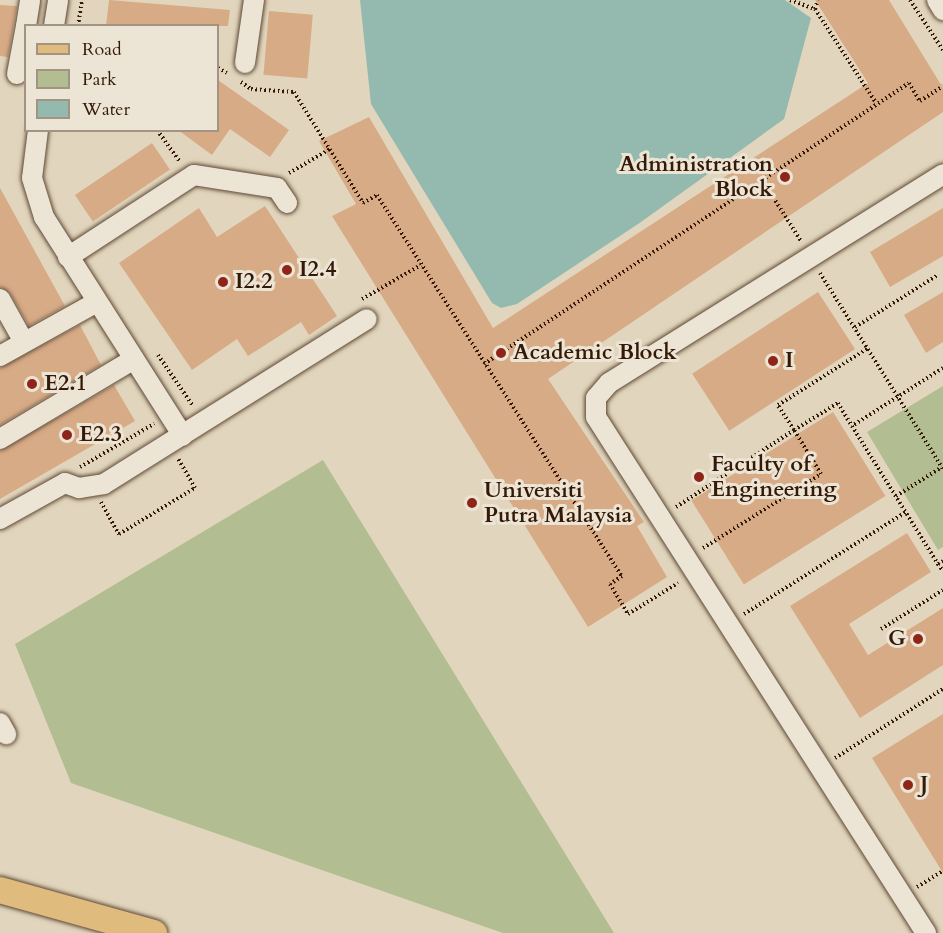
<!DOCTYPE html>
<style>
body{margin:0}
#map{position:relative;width:943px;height:933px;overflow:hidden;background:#e1d6bd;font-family:Cardo,serif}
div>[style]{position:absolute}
.green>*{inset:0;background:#b2be91}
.water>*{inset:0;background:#94b9af}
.building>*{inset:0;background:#d8ab87;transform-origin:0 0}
.path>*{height:4px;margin-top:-2px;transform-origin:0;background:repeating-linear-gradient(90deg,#351907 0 1.5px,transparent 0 4.5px)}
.roads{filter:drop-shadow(0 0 2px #604834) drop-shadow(0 0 2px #604834)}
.minor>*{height:20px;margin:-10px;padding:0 10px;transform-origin:10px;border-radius:10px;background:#ece4d4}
.major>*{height:26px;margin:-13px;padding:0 13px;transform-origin:13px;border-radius:13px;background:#e0bb7e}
.dots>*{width:16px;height:16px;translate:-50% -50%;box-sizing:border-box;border:3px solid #ece4d4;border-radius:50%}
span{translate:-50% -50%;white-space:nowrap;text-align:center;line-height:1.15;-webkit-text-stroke:6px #ece4d4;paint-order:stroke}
.poi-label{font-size:22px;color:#351907;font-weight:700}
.right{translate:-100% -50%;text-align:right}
.left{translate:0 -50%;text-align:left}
.legend{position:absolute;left:24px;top:24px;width:195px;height:108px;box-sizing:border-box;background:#ece4d4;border:2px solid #a39382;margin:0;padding:8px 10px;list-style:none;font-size:18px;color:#351907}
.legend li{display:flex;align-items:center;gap:12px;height:30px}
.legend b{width:30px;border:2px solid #a39382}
</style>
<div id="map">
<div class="green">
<div style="clip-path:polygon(943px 386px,943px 547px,938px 550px,867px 432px)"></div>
<div style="clip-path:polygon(323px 460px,614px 933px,503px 933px,71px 783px,15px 644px)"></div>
</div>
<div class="water">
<div style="clip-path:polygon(360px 0,785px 0,811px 18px,784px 119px,641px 222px,517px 304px,501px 308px,492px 303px,371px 104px)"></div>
</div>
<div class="building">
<div style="clip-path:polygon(109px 0,230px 10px,228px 26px,106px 26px)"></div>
<div style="clip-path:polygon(815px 0,889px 0,943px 88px,943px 112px,548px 379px,644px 522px,637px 526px,667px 577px,588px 627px,332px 216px,356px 204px,319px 141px,369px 117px,493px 328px,868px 83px)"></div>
<div style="clip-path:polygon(0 5px,17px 6px,8px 57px,0 56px)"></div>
<div style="left:269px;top:11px;width:44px;height:64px;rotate:5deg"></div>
<div style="clip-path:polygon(218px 80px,289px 130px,270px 157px,230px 129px,212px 155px,178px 130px,218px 130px)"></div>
<div style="left:152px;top:143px;width:32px;height:93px;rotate:56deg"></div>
<div style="clip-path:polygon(0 188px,65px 306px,29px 326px,10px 293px,0 287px)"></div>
<div style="clip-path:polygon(265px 206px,337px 316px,309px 335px,301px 322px,248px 356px,237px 339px,192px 370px,119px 263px,199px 208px,217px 237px)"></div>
<div style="clip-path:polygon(943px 208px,943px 256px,890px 287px,870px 252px)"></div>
<div style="left:818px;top:292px;width:68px;height:150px;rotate:57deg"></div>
<div style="clip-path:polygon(943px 292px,943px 342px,926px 353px,904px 315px)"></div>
<div style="clip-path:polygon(80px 325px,101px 365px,0 425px,0 368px)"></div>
<div style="clip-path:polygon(114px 385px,135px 421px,0 499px,0 451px)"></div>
<div style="left:833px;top:412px;width:99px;height:167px;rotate:58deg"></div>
<div style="clip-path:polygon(907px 533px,931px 572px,849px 624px,868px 655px,943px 608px,943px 665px,860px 718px,790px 606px)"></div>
<div style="clip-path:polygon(943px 714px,943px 873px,872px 758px)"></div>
</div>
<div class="path">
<div style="left:790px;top:0;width:27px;rotate:20deg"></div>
<div style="left:815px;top:9px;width:112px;rotate:57deg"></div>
<div style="left:910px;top:0;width:60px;rotate:56.6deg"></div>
<div style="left:815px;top:9px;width:9px;rotate:-72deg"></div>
<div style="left:78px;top:26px;width:26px;rotate:-81deg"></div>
<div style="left:218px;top:68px;width:10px;rotate:29deg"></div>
<div style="left:241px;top:82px;width:12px;rotate:35deg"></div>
<div style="left:251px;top:89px;width:43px;rotate:4deg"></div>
<div style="left:294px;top:92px;width:131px;rotate:58.1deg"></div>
<div style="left:363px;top:203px;width:16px;rotate:-30deg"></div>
<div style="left:377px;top:195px;width:453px;rotate:57.3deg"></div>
<div style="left:622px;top:576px;width:14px;rotate:146deg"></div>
<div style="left:610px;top:584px;width:35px;rotate:59deg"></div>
<div style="left:628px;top:614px;width:59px;rotate:-31.8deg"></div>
<div style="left:157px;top:130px;width:39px;rotate:54deg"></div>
<div style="left:289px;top:173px;width:48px;rotate:-30.3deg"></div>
<div style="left:761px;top:178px;width:75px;rotate:57.6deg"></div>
<div style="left:820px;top:273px;width:231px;rotate:57.9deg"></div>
<div style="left:362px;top:299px;width:68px;rotate:-30deg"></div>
<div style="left:855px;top:327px;width:98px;rotate:-32.1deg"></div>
<div style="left:158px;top:355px;width:62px;rotate:55.5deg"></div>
<div style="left:484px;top:364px;width:509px;rotate:-33.47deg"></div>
<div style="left:909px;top:83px;width:21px;rotate:59deg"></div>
<div style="left:920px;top:101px;width:27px;rotate:-33deg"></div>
<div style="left:943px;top:368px;width:108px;rotate:147.5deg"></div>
<div style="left:852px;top:426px;width:163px;rotate:58.1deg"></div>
<div style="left:938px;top:564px;width:6px;rotate:-31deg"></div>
<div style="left:80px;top:467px;width:86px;rotate:-30.2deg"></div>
<div style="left:896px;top:496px;width:54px;rotate:-32.2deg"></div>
<div style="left:101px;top:502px;width:37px;rotate:61deg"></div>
<div style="left:119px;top:534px;width:89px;rotate:-31.2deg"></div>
<div style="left:195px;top:488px;width:34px;rotate:-120deg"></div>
<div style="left:676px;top:507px;width:141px;rotate:-33.1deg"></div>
<div style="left:794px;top:430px;width:30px;rotate:-123deg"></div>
<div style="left:778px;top:405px;width:107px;rotate:-32.3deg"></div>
<div style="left:703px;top:548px;width:139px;rotate:-32.1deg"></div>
<div style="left:821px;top:474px;width:52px;rotate:-121.5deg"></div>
<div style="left:794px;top:430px;width:52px;rotate:-31.5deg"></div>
<div style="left:838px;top:403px;width:27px;rotate:59deg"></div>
<div style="left:938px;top:564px;width:9px;rotate:54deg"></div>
<div style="left:744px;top:614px;width:191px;rotate:-32.2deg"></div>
<div style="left:881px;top:629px;width:73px;rotate:-32.2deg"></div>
<div style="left:835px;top:758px;width:128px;rotate:-32.6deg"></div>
<div style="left:917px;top:887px;width:31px;rotate:-32deg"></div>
</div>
<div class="roads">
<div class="minor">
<div style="left:937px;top:0;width:12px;rotate:59deg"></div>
<div style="left:26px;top:26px;width:26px;rotate:-81deg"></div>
<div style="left:54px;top:26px;width:26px;rotate:-81deg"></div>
<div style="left:245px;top:63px;width:64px;rotate:-81.9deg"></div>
<div style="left:17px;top:74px;width:49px;rotate:-79.4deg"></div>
<div style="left:38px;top:130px;width:48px;rotate:97.1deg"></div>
<div style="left:32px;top:178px;width:41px;rotate:72.9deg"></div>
<div style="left:44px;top:217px;width:259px;rotate:57.6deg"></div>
<div style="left:68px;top:257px;width:150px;rotate:-33.1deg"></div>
<div style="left:194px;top:175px;width:84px;rotate:8.9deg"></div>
<div style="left:277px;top:188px;width:18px;rotate:56deg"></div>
<div style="left:0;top:299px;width:49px;rotate:60.8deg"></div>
<div style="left:0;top:356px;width:111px;rotate:-29.1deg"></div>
<div style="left:0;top:439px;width:156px;rotate:-30.8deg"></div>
<div style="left:0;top:519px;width:74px;rotate:-29deg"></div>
<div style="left:65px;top:483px;width:15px;rotate:20deg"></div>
<div style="left:79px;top:488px;width:25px;rotate:-9deg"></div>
<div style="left:104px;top:484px;width:310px;rotate:-32.1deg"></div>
<div style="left:0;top:723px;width:13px;rotate:61deg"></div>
<div style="left:926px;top:933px;width:612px;rotate:-122.6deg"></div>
<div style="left:596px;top:417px;width:19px;rotate:-90deg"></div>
<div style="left:596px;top:398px;width:20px;rotate:-49deg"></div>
<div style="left:609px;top:383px;width:394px;rotate:-32deg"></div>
</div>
<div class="major">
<div style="left:0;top:890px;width:160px;rotate:15.6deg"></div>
</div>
</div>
<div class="dots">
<div style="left:785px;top:177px;background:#8f2418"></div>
<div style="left:287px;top:270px;background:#8f2418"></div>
<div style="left:223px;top:282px;background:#8f2418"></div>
<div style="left:501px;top:353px;background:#8f2418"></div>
<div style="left:773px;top:361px;background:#8f2418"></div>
<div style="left:32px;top:384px;background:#8f2418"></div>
<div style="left:67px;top:435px;background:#8f2418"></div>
<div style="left:699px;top:477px;background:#8f2418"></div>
<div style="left:472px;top:503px;background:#8f2418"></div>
<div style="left:918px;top:639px;background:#8f2418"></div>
<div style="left:908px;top:785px;background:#8f2418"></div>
</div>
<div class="poi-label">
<span class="right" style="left:773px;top:177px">Administration<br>Block</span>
<span class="left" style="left:299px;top:270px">I2.4</span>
<span class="left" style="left:235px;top:282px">I2.2</span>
<span class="left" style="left:513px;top:353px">Academic Block</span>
<span class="left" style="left:785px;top:361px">I</span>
<span class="left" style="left:44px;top:384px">E2.1</span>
<span class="left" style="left:79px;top:435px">E2.3</span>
<span class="left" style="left:711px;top:477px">Faculty of<br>Engineering</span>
<span class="left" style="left:484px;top:503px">Universiti<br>Putra Malaysia</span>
<span class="right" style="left:906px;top:639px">G</span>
<span class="left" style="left:920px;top:785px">J</span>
</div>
<ul class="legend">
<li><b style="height:8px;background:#e0bb7e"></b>Road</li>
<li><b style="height:16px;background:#b2be91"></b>Park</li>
<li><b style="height:16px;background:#94b9af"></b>Water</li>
</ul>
</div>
